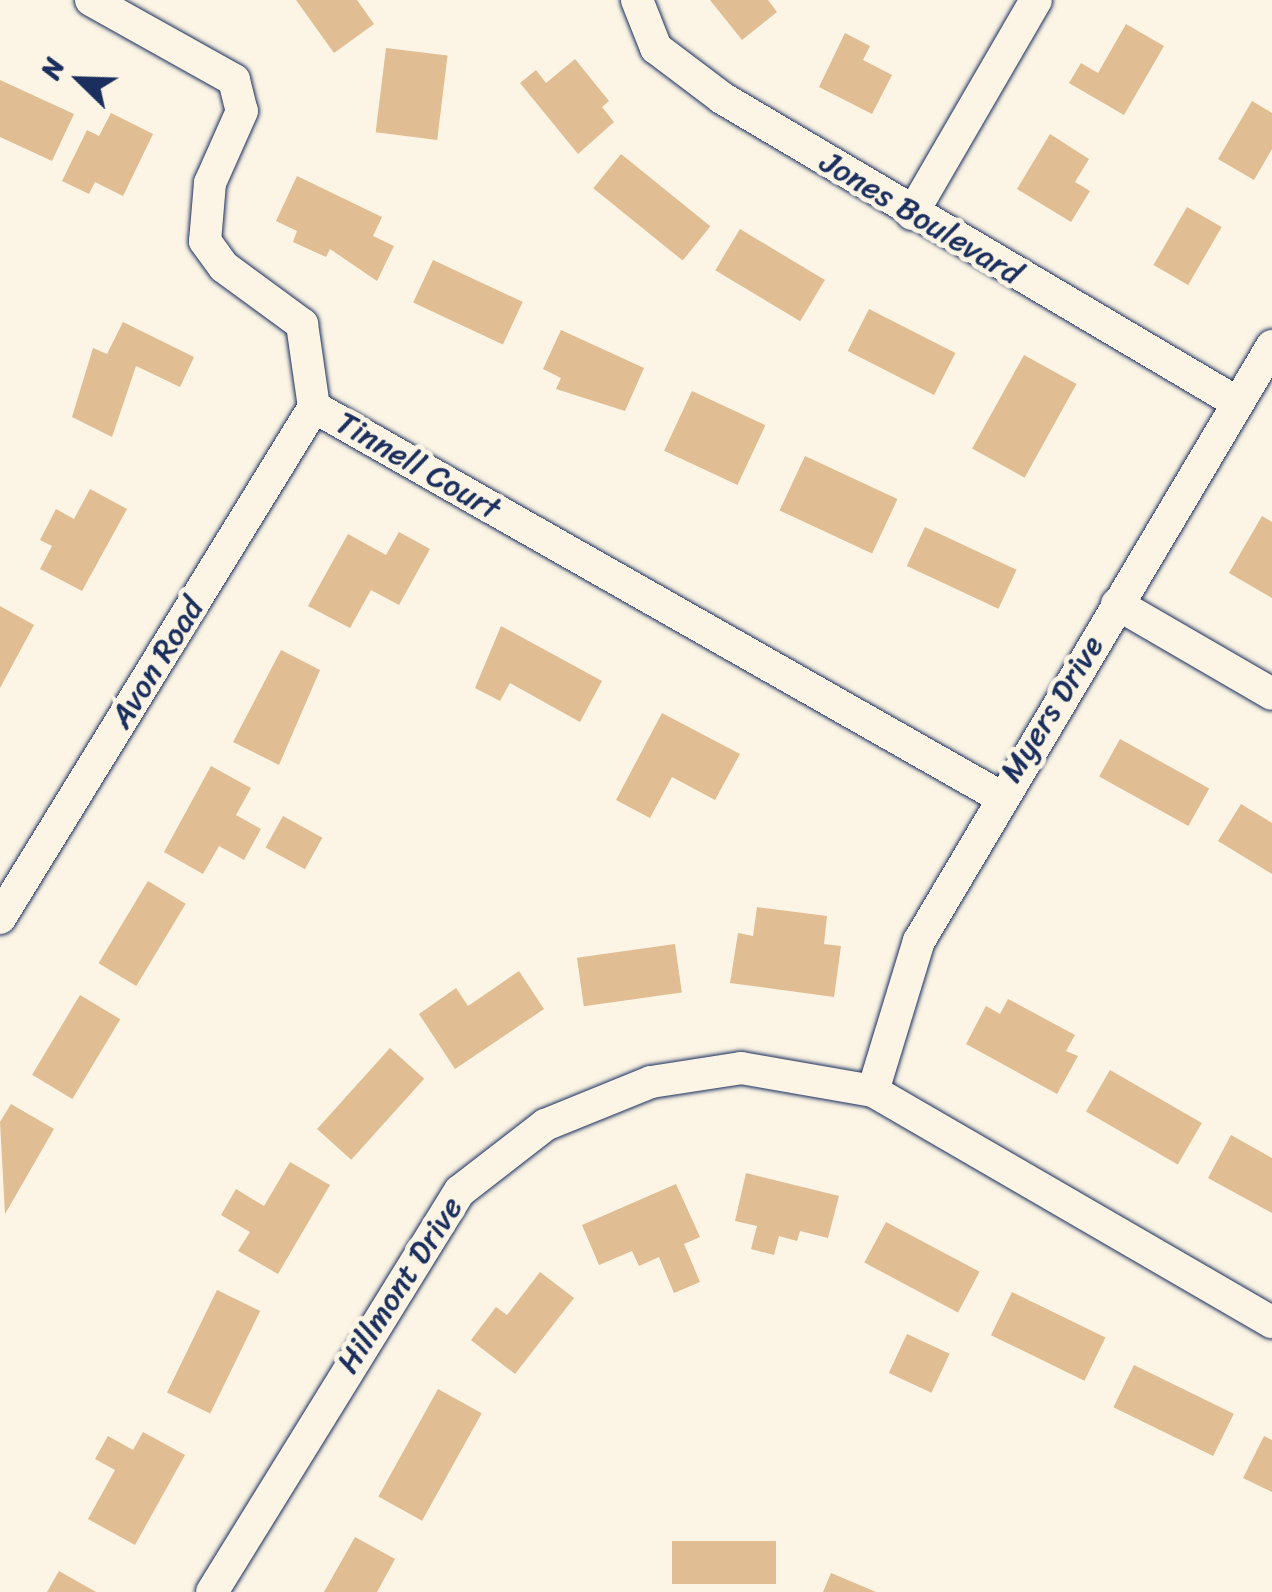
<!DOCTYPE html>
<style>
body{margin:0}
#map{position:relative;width:1272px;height:1592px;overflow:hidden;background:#fcf5e5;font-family:Sriracha,sans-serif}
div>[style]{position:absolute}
.building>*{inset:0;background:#e0bd92;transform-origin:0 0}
.roads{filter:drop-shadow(0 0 2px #1b2f5e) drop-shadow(0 0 2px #1b2f5e)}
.street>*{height:32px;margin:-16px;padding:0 16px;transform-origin:16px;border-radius:16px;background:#fcf5e5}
span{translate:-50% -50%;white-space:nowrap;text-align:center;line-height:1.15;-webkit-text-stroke:10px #fcf5e5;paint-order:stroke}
.street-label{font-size:32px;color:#1b2f5e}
.north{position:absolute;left:30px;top:30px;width:100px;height:100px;-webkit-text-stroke:8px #fcf5e5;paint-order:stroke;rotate:293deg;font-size:28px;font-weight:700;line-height:40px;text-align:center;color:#1b2f5e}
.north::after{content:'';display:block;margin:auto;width:35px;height:45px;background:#1b2f5e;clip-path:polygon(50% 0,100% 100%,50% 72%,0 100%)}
</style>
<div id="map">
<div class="building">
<div style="clip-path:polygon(296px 0,357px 0,374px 24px,334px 53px)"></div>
<div style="clip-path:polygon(710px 0,768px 0,777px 12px,742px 40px)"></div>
<div style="clip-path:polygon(1126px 24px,1164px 46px,1124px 115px,1069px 83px,1081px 63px,1098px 73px)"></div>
<div style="clip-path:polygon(845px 33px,870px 46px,863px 60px,892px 75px,872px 114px,819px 87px)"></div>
<div style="left:386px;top:48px;width:62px;height:85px;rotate:7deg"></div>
<div style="clip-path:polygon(575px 59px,609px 101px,602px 107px,614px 122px,578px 154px,520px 83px,536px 70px,546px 83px)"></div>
<div style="clip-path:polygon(0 80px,74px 114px,52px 161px,0 137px)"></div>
<div style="clip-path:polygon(1252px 101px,1272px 113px,1272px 149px,1254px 180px,1218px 159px)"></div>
<div style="clip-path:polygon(111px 113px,153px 134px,123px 196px,95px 182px,89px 194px,62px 181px,87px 130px,99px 136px)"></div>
<div style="clip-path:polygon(1050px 134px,1089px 159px,1075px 182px,1090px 191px,1071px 222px,1017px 189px)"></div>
<div style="left:621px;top:154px;width:115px;height:44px;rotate:39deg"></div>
<div style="clip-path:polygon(297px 176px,382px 217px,373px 236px,394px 246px,377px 281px,330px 249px,326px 257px,293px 242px,297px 231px,276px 221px)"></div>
<div style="left:1187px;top:207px;width:40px;height:67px;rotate:30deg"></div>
<div style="left:740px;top:229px;width:99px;height:48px;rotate:31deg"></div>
<div style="left:433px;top:260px;width:99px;height:47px;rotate:25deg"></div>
<div style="left:869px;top:309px;width:97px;height:47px;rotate:27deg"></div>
<div style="clip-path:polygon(123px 322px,194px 357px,180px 387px,136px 366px,112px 437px,72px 417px,93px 348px,107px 354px)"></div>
<div style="clip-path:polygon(561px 330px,644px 368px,625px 411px,556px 389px,561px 378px,543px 369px)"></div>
<div style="left:1024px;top:355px;width:60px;height:107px;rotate:29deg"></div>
<div style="left:692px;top:391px;width:81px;height:66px;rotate:25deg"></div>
<div style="left:805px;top:456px;width:102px;height:60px;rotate:25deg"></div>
<div style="clip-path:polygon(90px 489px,127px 509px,82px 591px,40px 569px,52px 546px,40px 540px,56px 509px,74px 519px)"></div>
<div style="clip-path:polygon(1262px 516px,1272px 522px,1272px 598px,1229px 573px)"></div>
<div style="left:925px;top:527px;width:101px;height:43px;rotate:25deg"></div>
<div style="clip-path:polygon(399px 532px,430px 549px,399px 605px,371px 590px,350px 628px,308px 606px,348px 534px,386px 555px)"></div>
<div style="clip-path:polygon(0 606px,34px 625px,0 688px)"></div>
<div style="clip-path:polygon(501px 626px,602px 681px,580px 722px,510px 683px,500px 701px,475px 688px)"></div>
<div style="clip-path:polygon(281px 650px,320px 670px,279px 765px,233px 742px)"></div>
<div style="clip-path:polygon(662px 713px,740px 754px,715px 800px,672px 777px,650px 818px,616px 800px)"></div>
<div style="left:1120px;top:739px;width:102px;height:43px;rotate:29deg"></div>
<div style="clip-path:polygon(211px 766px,251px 788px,236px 815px,261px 829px,244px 860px,219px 846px,203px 874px,164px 852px)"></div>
<div style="clip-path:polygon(1241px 804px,1272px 823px,1272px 874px,1218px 841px)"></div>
<div style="left:283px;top:816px;width:45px;height:36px;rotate:29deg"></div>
<div style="left:148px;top:881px;width:44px;height:96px;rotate:31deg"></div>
<div style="clip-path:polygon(757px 907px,827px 916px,824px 944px,841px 946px,834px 997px,730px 983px,738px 933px,753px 936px)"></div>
<div style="left:675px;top:944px;width:49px;height:99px;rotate:82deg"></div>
<div style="clip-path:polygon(519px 971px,544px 1009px,455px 1069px,419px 1014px,456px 988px,468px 1006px)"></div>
<div style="left:80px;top:995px;width:47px;height:93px;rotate:31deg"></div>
<div style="clip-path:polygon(1008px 999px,1075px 1035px,1066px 1051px,1078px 1056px,1057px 1094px,966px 1044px,986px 1006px,1000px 1014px)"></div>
<div style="left:390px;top:1048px;width:46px;height:109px;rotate:42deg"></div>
<div style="left:1110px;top:1070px;width:106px;height:48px;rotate:30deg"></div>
<div style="clip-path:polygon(11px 1104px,54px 1129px,5px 1214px,0 1122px)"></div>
<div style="clip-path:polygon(1231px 1135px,1272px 1158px,1272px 1213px,1208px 1178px)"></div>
<div style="clip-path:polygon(290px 1162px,330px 1185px,278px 1274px,238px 1251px,250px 1232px,221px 1215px,236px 1189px,264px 1206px)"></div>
<div style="clip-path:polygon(746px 1173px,839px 1196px,828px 1238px,800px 1231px,797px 1241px,779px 1236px,774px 1255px,751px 1249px,757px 1226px,735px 1221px)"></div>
<div style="clip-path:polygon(676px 1184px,700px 1237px,684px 1244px,700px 1282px,674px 1293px,659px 1257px,639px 1266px,632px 1251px,599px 1265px,582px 1225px)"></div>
<div style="left:886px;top:1222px;width:106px;height:46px;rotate:28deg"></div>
<div style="clip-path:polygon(540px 1272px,574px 1298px,515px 1374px,471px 1340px,496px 1307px,507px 1315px)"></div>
<div style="left:217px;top:1290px;width:48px;height:114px;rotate:26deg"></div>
<div style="left:1012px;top:1292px;width:104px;height:48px;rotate:26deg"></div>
<div style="left:907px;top:1334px;width:47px;height:43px;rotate:25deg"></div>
<div style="left:1134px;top:1365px;width:111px;height:47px;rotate:26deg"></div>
<div style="left:438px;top:1389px;width:50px;height:123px;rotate:29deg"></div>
<div style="clip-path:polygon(143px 1432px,185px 1455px,135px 1545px,88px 1519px,115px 1470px,95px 1459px,108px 1436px,133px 1450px)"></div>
<div style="clip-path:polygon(1264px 1436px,1272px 1440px,1272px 1492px,1243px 1478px)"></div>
<div style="clip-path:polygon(355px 1537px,395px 1559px,377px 1592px,324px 1592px)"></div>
<div style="left:776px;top:1541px;width:43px;height:104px;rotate:90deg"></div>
<div style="clip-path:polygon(59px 1571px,96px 1592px,47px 1592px)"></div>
<div style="clip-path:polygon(831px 1573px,876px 1592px,823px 1592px)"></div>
</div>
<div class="roads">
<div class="street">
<div style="left:91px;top:0;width:164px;rotate:29.2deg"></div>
<div style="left:234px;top:80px;width:32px;rotate:76deg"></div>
<div style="left:242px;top:111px;width:79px;rotate:114deg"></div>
<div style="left:210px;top:183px;width:58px;rotate:94.9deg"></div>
<div style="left:205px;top:241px;width:32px;rotate:54deg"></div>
<div style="left:224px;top:267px;width:97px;rotate:36.2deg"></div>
<div style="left:302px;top:324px;width:84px;rotate:81.8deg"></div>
<div style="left:314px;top:407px;width:788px;rotate:29.59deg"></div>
<div style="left:637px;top:0;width:52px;rotate:68.4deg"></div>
<div style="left:656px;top:48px;width:83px;rotate:37.1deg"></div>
<div style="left:722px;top:98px;width:599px;rotate:30.59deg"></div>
<div style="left:912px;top:214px;width:247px;rotate:-59.9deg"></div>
<div style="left:1117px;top:604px;width:179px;rotate:30.1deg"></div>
<div style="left:0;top:918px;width:600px;rotate:-58.43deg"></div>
<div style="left:873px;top:1091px;width:157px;rotate:-73deg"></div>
<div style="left:919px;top:941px;width:692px;rotate:-59.32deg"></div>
<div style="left:212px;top:1592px;width:471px;rotate:-58.3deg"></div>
<div style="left:460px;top:1191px;width:108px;rotate:-37.8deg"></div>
<div style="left:545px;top:1125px;width:114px;rotate:-22.1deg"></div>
<div style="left:651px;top:1082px;width:91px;rotate:-8.8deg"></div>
<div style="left:741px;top:1068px;width:134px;rotate:9.9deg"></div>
<div style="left:873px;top:1091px;width:461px;rotate:30.1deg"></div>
</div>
</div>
<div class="street-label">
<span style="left:921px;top:218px;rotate:31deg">Jones Boulevard</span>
<span style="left:418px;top:466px;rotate:30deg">Tinnell Court</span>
<span style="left:157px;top:663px;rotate:-58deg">Avon Road</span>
<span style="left:1052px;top:709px;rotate:-58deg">Myers Drive</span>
<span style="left:400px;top:1285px;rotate:-57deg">Hillmont Drive</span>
</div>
<div class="north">N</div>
</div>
